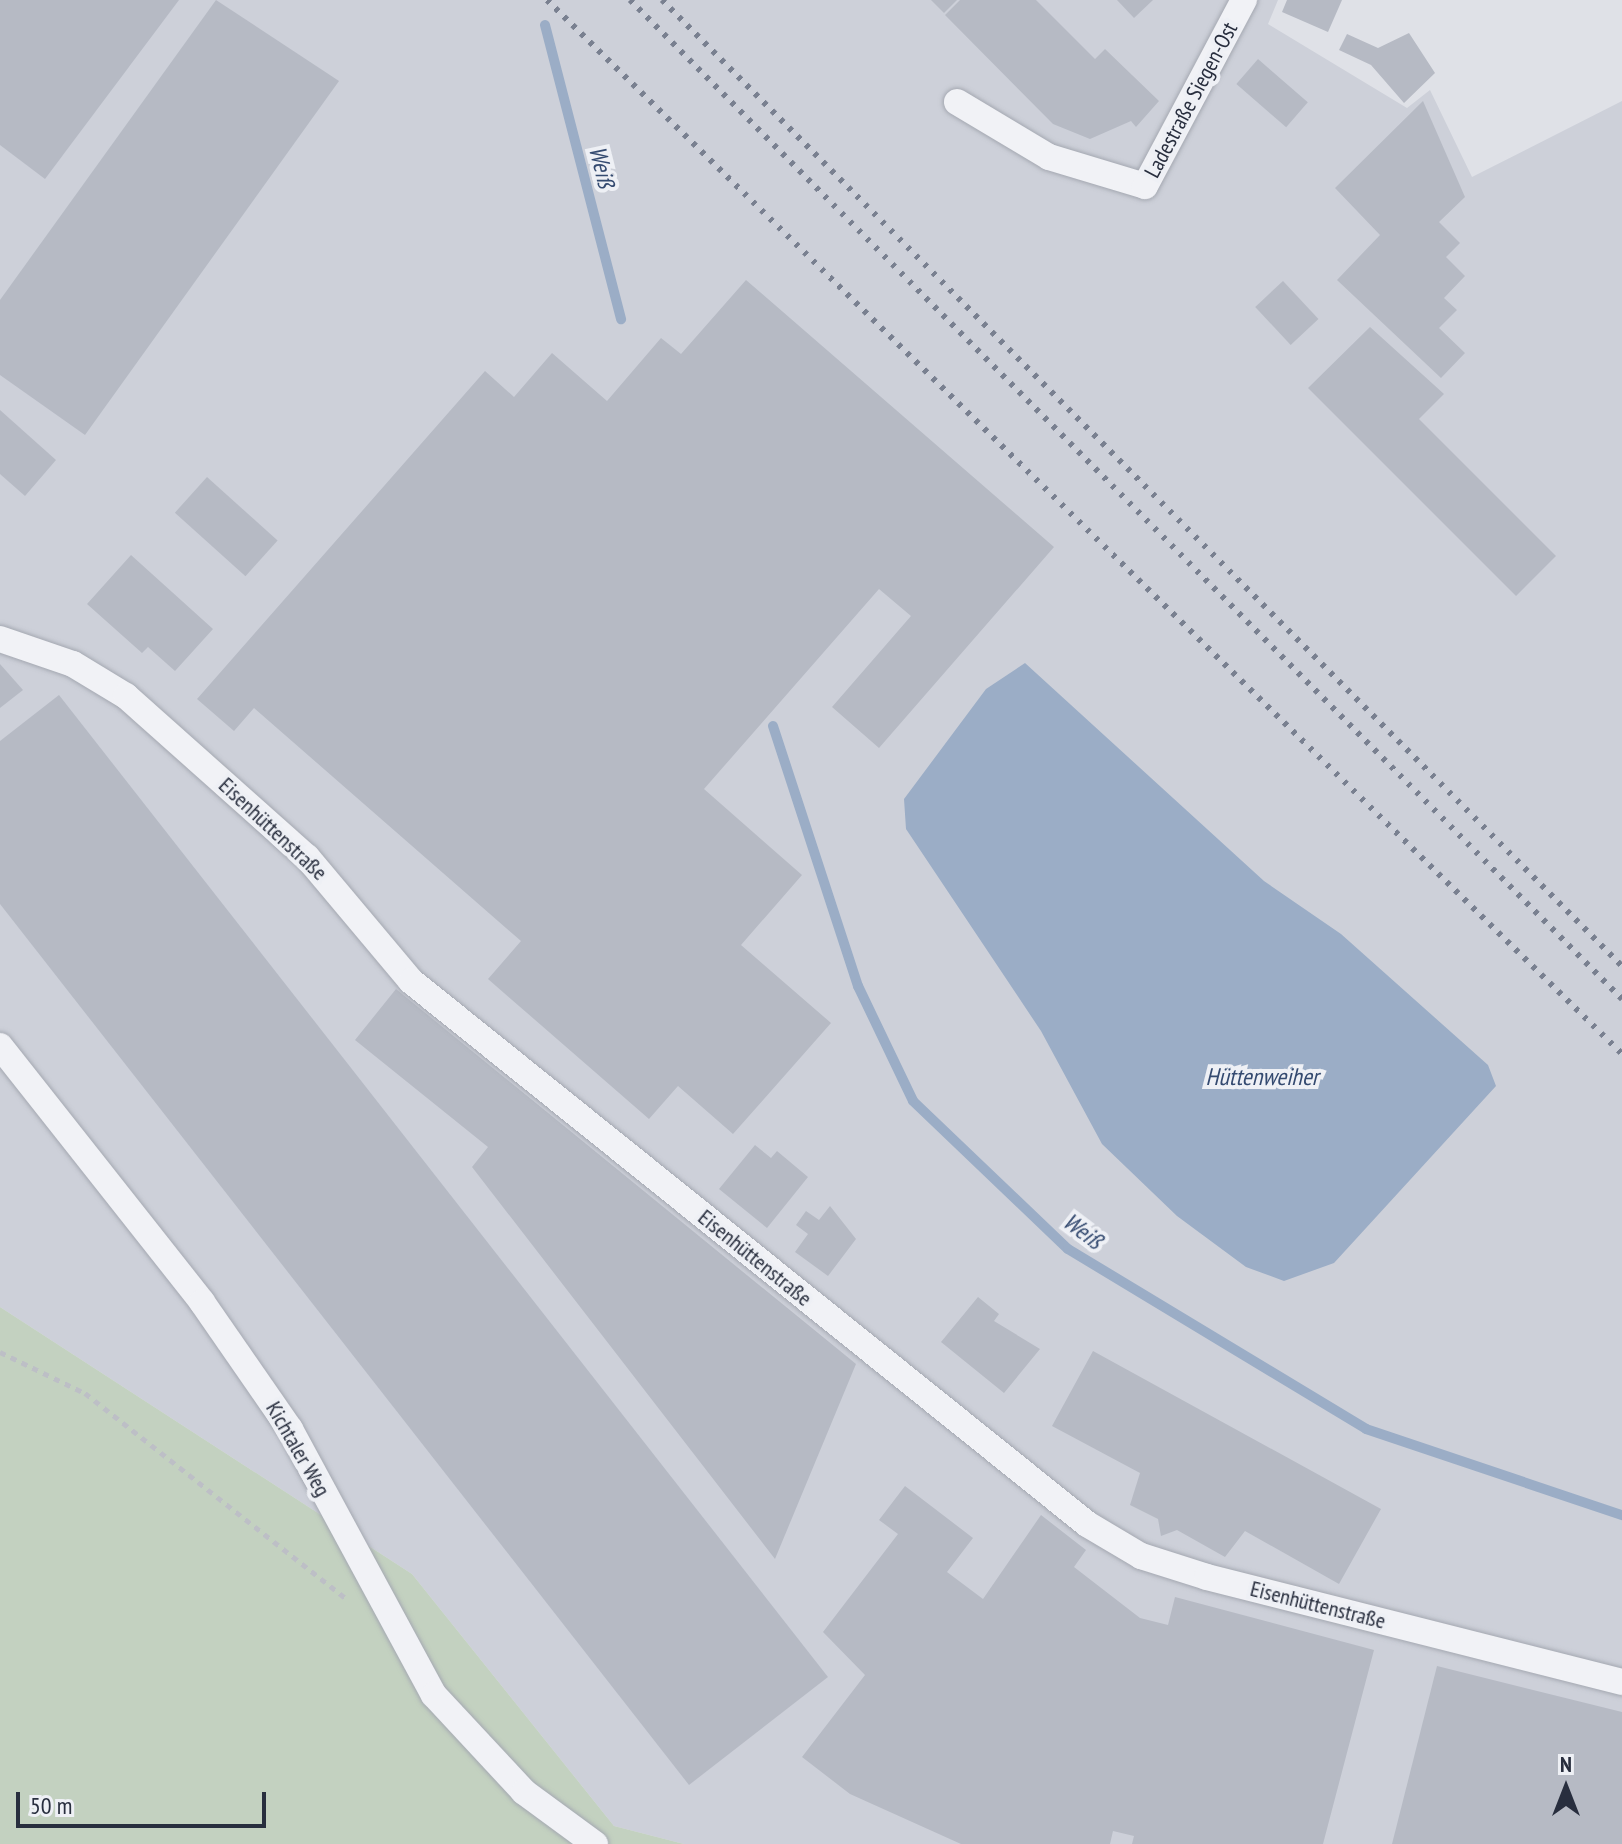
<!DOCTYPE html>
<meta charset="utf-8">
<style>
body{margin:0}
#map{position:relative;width:1622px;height:1844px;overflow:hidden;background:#dfe1e7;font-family:"PT Sans Narrow",sans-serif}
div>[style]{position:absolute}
.built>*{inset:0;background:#cdd0d9}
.green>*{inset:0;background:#c3d1c0}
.water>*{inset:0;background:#9badc6}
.stream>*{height:10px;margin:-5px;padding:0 5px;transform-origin:5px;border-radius:5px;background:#9badc6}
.building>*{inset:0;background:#b6bac4;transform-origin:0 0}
.path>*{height:5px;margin-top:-2.5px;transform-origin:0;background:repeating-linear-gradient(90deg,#bdbfc6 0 6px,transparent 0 12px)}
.roads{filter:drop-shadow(0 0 2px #a4a8b1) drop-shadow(0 0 2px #a4a8b1)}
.street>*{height:26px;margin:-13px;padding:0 13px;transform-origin:13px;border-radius:13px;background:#f1f2f6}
.rail>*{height:6px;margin-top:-3px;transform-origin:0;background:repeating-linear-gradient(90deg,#798090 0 4px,transparent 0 12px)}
span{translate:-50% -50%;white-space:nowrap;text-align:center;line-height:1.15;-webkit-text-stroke:8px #eef0f5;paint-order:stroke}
.street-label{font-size:22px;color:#282e3e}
.water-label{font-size:24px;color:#344a70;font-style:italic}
.north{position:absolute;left:1526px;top:1748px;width:80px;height:80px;-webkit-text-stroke:6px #eef0f5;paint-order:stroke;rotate:0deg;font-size:22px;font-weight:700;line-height:32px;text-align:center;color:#282e3e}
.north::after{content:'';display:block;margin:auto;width:28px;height:36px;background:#282e3e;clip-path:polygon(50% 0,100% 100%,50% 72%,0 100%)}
.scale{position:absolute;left:16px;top:1792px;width:250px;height:36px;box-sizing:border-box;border:4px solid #282e3e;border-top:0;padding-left:10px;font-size:24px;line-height:28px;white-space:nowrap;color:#282e3e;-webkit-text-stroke:6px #eef0f5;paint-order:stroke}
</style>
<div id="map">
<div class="built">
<div style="clip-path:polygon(0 0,1278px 0,1268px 24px,1407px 108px,1430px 90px,1472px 177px,1622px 101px,1622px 1844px,684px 1844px,614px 1826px,412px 1574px,0 1307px)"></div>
</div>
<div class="green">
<div style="clip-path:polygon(0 1307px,412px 1574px,614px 1826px,684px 1844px,0 1844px)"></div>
</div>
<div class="water">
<div style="clip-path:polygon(1025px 663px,1264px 881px,1341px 934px,1488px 1065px,1496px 1086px,1334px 1263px,1284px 1281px,1246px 1267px,1177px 1216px,1102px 1144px,1041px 1031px,906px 829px,904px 799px,986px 689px)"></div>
</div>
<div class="stream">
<div style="left:545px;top:25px;width:304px;rotate:75.5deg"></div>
<div style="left:773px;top:726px;width:274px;rotate:71.9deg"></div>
<div style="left:858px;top:986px;width:127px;rotate:64.4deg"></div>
<div style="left:913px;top:1101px;width:214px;rotate:43.7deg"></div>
<div style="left:1068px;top:1249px;width:348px;rotate:31.1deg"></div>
<div style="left:1366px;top:1429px;width:270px;rotate:18.6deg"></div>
</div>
<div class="building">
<div style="clip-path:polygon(0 0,179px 0,45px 179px,0 145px)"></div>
<div style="clip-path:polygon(216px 0,339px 81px,85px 435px,0 375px,0 300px)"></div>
<div style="clip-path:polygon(931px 0,957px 0,944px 13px)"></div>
<div style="clip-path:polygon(960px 0,1036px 0,1095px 59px,1105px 49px,1159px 101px,1136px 127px,1131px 121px,1090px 139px,1053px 124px,945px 15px)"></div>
<div style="clip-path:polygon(1117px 0,1153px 0,1134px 18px)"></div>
<div style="clip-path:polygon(1287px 0,1342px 0,1328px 32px,1282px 12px)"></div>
<div style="clip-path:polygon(1409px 33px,1435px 73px,1404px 103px,1371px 65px,1339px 50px,1347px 34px,1378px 48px)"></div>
<div style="left:1258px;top:59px;width:66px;height:33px;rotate:41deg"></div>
<div style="clip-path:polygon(1423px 101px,1465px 197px,1439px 222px,1460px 243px,1446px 257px,1465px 276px,1444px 298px,1457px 310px,1439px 328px,1465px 353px,1441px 378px,1337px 280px,1380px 235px,1335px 188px)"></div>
<div style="clip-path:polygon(746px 280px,1054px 547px,879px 748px,832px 707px,911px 616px,879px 589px,704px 789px,802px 875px,741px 945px,831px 1023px,733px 1134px,678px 1086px,649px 1119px,488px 979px,521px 941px,254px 708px,234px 731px,197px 699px,485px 371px,514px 397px,552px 353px,607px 401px,661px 338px,681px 354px)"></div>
<div style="left:1283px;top:281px;width:52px;height:38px;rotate:47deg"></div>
<div style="clip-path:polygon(1370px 327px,1444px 394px,1419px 419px,1556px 556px,1516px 596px,1308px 388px)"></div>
<div style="clip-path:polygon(0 410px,56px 460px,25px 496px,0 474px)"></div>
<div style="left:207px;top:477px;width:95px;height:48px;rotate:42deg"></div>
<div style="clip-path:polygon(131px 555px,213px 629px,175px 671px,148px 647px,142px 653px,87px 604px)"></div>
<div style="clip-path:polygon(0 664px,23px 690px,0 708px)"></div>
<div style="clip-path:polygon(59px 695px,828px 1677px,689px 1785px,0 904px,0 741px)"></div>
<div style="clip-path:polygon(396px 989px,856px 1364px,775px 1559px,472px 1167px,488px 1147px,355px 1040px)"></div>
<div style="clip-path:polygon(755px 1145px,771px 1158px,777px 1151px,808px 1177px,767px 1228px,719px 1189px)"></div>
<div style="clip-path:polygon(830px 1206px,856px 1239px,828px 1276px,795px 1252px,808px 1234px,796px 1225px,806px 1211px,819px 1220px)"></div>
<div style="clip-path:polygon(978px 1297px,999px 1314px,994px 1321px,1040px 1349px,1004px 1393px,941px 1342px)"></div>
<div style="clip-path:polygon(1093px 1351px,1381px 1509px,1339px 1584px,1245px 1531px,1225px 1557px,1177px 1530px,1161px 1536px,1158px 1519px,1130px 1505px,1140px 1473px,1052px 1426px)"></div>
<div style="clip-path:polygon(905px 1486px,973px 1538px,947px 1572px,983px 1599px,1041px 1515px,1086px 1550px,1074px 1567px,1140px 1618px,1168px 1625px,1175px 1597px,1374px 1650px,1323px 1844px,1132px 1844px,1134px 1836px,1113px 1831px,1110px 1844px,961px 1844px,850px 1794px,802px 1757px,865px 1675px,823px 1632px,898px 1534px,879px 1520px)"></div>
<div style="clip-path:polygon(1437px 1666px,1622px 1712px,1622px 1844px,1392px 1844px)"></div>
</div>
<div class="path">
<div style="left:0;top:1352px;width:94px;rotate:25.8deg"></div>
<div style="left:85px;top:1393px;width:333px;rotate:38.2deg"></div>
</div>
<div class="roads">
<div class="street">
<div style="left:957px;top:102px;width:107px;rotate:30.9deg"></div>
<div style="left:1049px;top:157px;width:100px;rotate:16.8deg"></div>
<div style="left:1145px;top:186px;width:211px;rotate:-62deg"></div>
<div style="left:0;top:639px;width:77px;rotate:18.9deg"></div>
<div style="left:73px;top:664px;width:62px;rotate:31.1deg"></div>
<div style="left:126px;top:696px;width:242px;rotate:41.7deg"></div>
<div style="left:307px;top:857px;width:162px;rotate:50deg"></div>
<div style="left:411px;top:981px;width:867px;rotate:38.77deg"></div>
<div style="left:1087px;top:1524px;width:63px;rotate:30.7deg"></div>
<div style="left:1141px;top:1556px;width:69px;rotate:17.7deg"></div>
<div style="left:1207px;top:1577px;width:428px;rotate:14.2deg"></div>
<div style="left:0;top:1046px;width:326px;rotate:51.7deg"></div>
<div style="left:202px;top:1302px;width:155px;rotate:55.3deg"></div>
<div style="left:290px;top:1429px;width:302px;rotate:61.6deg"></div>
<div style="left:434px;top:1695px;width:132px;rotate:47.1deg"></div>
<div style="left:524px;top:1792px;width:88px;rotate:36.2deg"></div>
</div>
</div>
<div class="rail">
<div style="left:547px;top:0;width:1506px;rotate:44.43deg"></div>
<div style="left:630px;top:0;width:1408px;rotate:45.2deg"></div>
<div style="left:662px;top:0;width:1362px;rotate:45.18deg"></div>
</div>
<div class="street-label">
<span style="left:1191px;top:100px;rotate:-62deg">Ladestraße Siegen-Ost</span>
<span style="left:273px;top:829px;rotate:43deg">Eisenhüttenstraße</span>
<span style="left:755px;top:1258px;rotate:39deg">Eisenhüttenstraße</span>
<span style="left:298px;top:1449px;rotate:60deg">Kichtaler Weg</span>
<span style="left:1318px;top:1605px;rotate:14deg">Eisenhüttenstraße</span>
</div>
<div class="water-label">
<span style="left:602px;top:167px;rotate:76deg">Weiß</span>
<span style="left:1262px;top:1077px">Hüttenweiher</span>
<span style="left:1083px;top:1231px;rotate:37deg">Weiß</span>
</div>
<div class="north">N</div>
<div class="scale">50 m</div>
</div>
